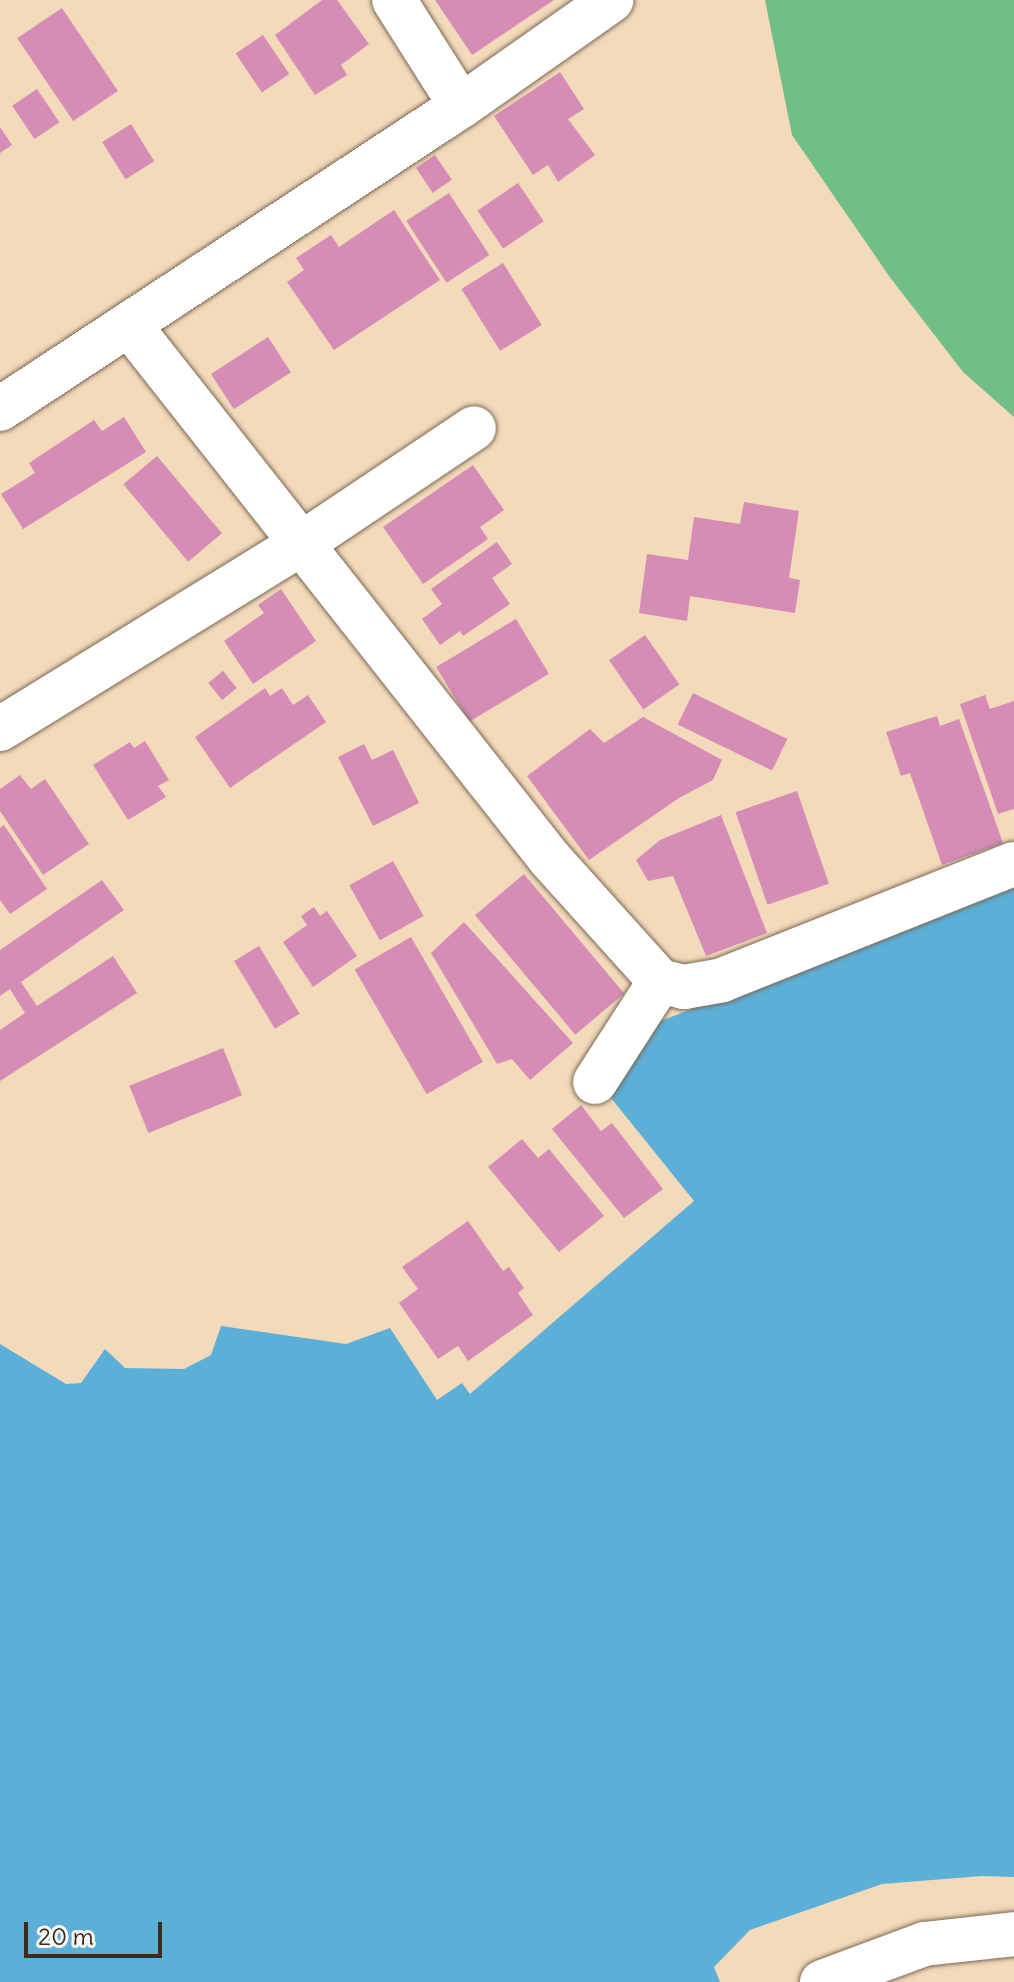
<!DOCTYPE html>
<style>
body{margin:0}
#map{position:relative;width:1014px;height:1982px;overflow:hidden;background:#f3dabb;font-family:Delius,sans-serif}
div>[style]{position:absolute}
.forest>*{inset:0;background:#71be87}
.water>*{inset:0;background:#5cb0d7}
.building>*{inset:0;background:#d58db6;transform-origin:0 0}
.roads{filter:drop-shadow(0 0 2px #7b6855) drop-shadow(0 0 2px #7b6855)}
.minor>*{height:44px;margin:-22px;padding:0 22px;transform-origin:22px;border-radius:22px;background:#fff}
span{translate:-50% -50%;white-space:nowrap;text-align:center;line-height:1.15;-webkit-text-stroke:6px #f6f6f2;paint-order:stroke}
.scale{position:absolute;left:24px;top:1922px;width:138px;height:36px;box-sizing:border-box;border:4px solid #3b2a1e;border-top:0;padding-left:10px;font-size:24px;line-height:28px;white-space:nowrap;color:#3b2a1e;-webkit-text-stroke:6px #f6f6f2;paint-order:stroke}
</style>
<div id="map">
<div class="forest">
<div style="clip-path:polygon(765px 0,1014px 0,1014px 417px,963px 372px,889px 276px,792px 135px)"></div>
</div>
<div class="water">
<div style="clip-path:polygon(1014px 886px,1014px 1877px,982px 1876px,882px 1884px,750px 1930px,714px 1967px,720px 1982px,0 1982px,0 1344px,66px 1384px,81px 1383px,105px 1349px,125px 1368px,184px 1369px,211px 1355px,221px 1326px,346px 1344px,390px 1328px,437px 1400px,462px 1383px,470px 1394px,694px 1201px,607px 1093px,650px 1025px)"></div>
</div>
<div class="building">
<div style="clip-path:polygon(322px 0,337px 0,369px 44px,341px 65px,347px 75px,315px 95px,275px 35px)"></div>
<div style="clip-path:polygon(435px 0,554px 0,472px 55px)"></div>
<div style="left:62px;top:8px;width:100px;height:54px;rotate:56deg"></div>
<div style="left:263px;top:35px;width:47px;height:33px;rotate:56deg"></div>
<div style="clip-path:polygon(560px 72px,584px 109px,568px 119px,595px 155px,558px 182px,548px 165px,533px 175px,494px 116px)"></div>
<div style="left:37px;top:89px;width:40px;height:30px;rotate:56deg"></div>
<div style="left:131px;top:124px;width:44px;height:34px;rotate:58deg"></div>
<div style="clip-path:polygon(0 127px,12px 145px,0 153px)"></div>
<div style="left:435px;top:155px;width:30px;height:23px;rotate:56deg"></div>
<div style="left:518px;top:183px;width:46px;height:49px;rotate:56deg"></div>
<div style="left:449px;top:193px;width:74px;height:51px;rotate:57deg"></div>
<div style="clip-path:polygon(394px 210px,440px 280px,334px 350px,287px 282px,304px 270px,296px 258px,331px 235px,339px 247px)"></div>
<div style="left:503px;top:263px;width:73px;height:49px;rotate:58deg"></div>
<div style="left:268px;top:337px;width:42px;height:68px;rotate:57deg"></div>
<div style="clip-path:polygon(124px 417px,146px 452px,23px 529px,1px 494px,35px 473px,29px 463px,94px 420px,102px 431px)"></div>
<div style="left:157px;top:456px;width:101px;height:44px;rotate:50deg"></div>
<div style="clip-path:polygon(473px 465px,504px 510px,480px 527px,488px 539px,423px 584px,383px 527px)"></div>
<div style="clip-path:polygon(744px 502px,799px 511px,789px 578px,800px 580px,795px 613px,690px 596px,687px 621px,639px 613px,647px 554px,688px 560px,694px 517px,740px 524px)"></div>
<div style="clip-path:polygon(497px 542px,512px 564px,492px 578px,510px 604px,463px 636px,460px 631px,440px 645px,422px 619px,442px 604px,431px 589px)"></div>
<div style="clip-path:polygon(281px 589px,316px 641px,253px 684px,224px 641px,264px 613px,258px 605px)"></div>
<div style="left:516px;top:619px;width:64px;height:93px;rotate:59deg"></div>
<div style="left:645px;top:635px;width:60px;height:44px;rotate:55deg"></div>
<div style="left:223px;top:671px;width:22px;height:19px;rotate:51deg"></div>
<div style="clip-path:polygon(265px 688px,270px 696px,282px 688px,293px 705px,308px 695px,326px 722px,230px 788px,195px 737px)"></div>
<div style="left:693px;top:693px;width:105px;height:35px;rotate:26deg"></div>
<div style="clip-path:polygon(985px 695px,990px 709px,1014px 701px,1014px 809px,998px 814px,960px 704px)"></div>
<div style="clip-path:polygon(937px 716px,940px 726px,959px 719px,1003px 843px,942px 865px,910px 773px,901px 776px,886px 732px)"></div>
<div style="clip-path:polygon(643px 717px,722px 760px,713px 780px,679px 798px,589px 860px,527px 776px,590px 729px,604px 743px)"></div>
<div style="clip-path:polygon(145px 741px,169px 780px,158px 786px,166px 797px,128px 820px,93px 765px,130px 742px,134px 748px)"></div>
<div style="clip-path:polygon(364px 744px,372px 760px,393px 750px,419px 803px,373px 826px,338px 757px)"></div>
<div style="clip-path:polygon(20px 775px,31px 789px,45px 779px,89px 844px,43px 875px,0 811px,0 789px)"></div>
<div style="left:797px;top:791px;width:98px;height:65px;rotate:71deg"></div>
<div style="clip-path:polygon(721px 815px,767px 933px,706px 956px,673px 876px,648px 881px,636px 860px,660px 840px)"></div>
<div style="clip-path:polygon(4px 825px,47px 889px,10px 914px,0 900px,0 828px)"></div>
<div style="left:393px;top:861px;width:63px;height:50px;rotate:61deg"></div>
<div style="left:524px;top:874px;width:156px;height:64px;rotate:50deg"></div>
<div style="clip-path:polygon(102px 880px,124px 910px,21px 982px,37px 1006px,113px 956px,137px 993px,0 1081px,0 1030px,25px 1013px,10px 989px,0 996px,0 950px)"></div>
<div style="clip-path:polygon(314px 907px,320px 916px,327px 911px,357px 956px,313px 987px,283px 942px,307px 925px,301px 916px)"></div>
<div style="clip-path:polygon(464px 922px,573px 1043px,530px 1080px,512px 1059px,497px 1064px,431px 953px)"></div>
<div style="left:411px;top:937px;width:144px;height:65px;rotate:60deg"></div>
<div style="left:259px;top:946px;width:79px;height:29px;rotate:59deg"></div>
<div style="left:223px;top:1048px;width:51px;height:101px;rotate:68deg"></div>
<div style="clip-path:polygon(581px 1105px,601px 1131px,612px 1123px,663px 1189px,624px 1218px,552px 1129px)"></div>
<div style="clip-path:polygon(522px 1139px,538px 1158px,549px 1149px,604px 1216px,559px 1252px,488px 1167px)"></div>
<div style="clip-path:polygon(468px 1221px,503px 1271px,509px 1267px,524px 1288px,518px 1293px,533px 1315px,468px 1361px,458px 1346px,438px 1359px,399px 1303px,418px 1289px,402px 1267px)"></div>
</div>
<div class="roads">
<div class="minor">
<div style="left:394px;top:0;width:125px;rotate:57.7deg"></div>
<div style="left:130px;top:326px;width:679px;rotate:51.76deg"></div>
<div style="left:550px;top:859px;width:164px;rotate:48deg"></div>
<div style="left:660px;top:981px;width:25px;rotate:14deg"></div>
<div style="left:684px;top:987px;width:39px;rotate:-10deg"></div>
<div style="left:722px;top:980px;width:314px;rotate:-21.7deg"></div>
<div style="left:0;top:409px;width:552px;rotate:-33.32deg"></div>
<div style="left:461px;top:106px;width:184px;rotate:-35.1deg"></div>
<div style="left:0;top:729px;width:353px;rotate:-31.6deg"></div>
<div style="left:301px;top:544px;width:208px;rotate:-33.8deg"></div>
<div style="left:595px;top:1082px;width:120px;rotate:-57.2deg"></div>
<div style="left:822px;top:1982px;width:109px;rotate:-20.4deg"></div>
<div style="left:924px;top:1944px;width:91px;rotate:-6.3deg"></div>
</div>
</div>
<div class="scale">20 m</div>
</div>
